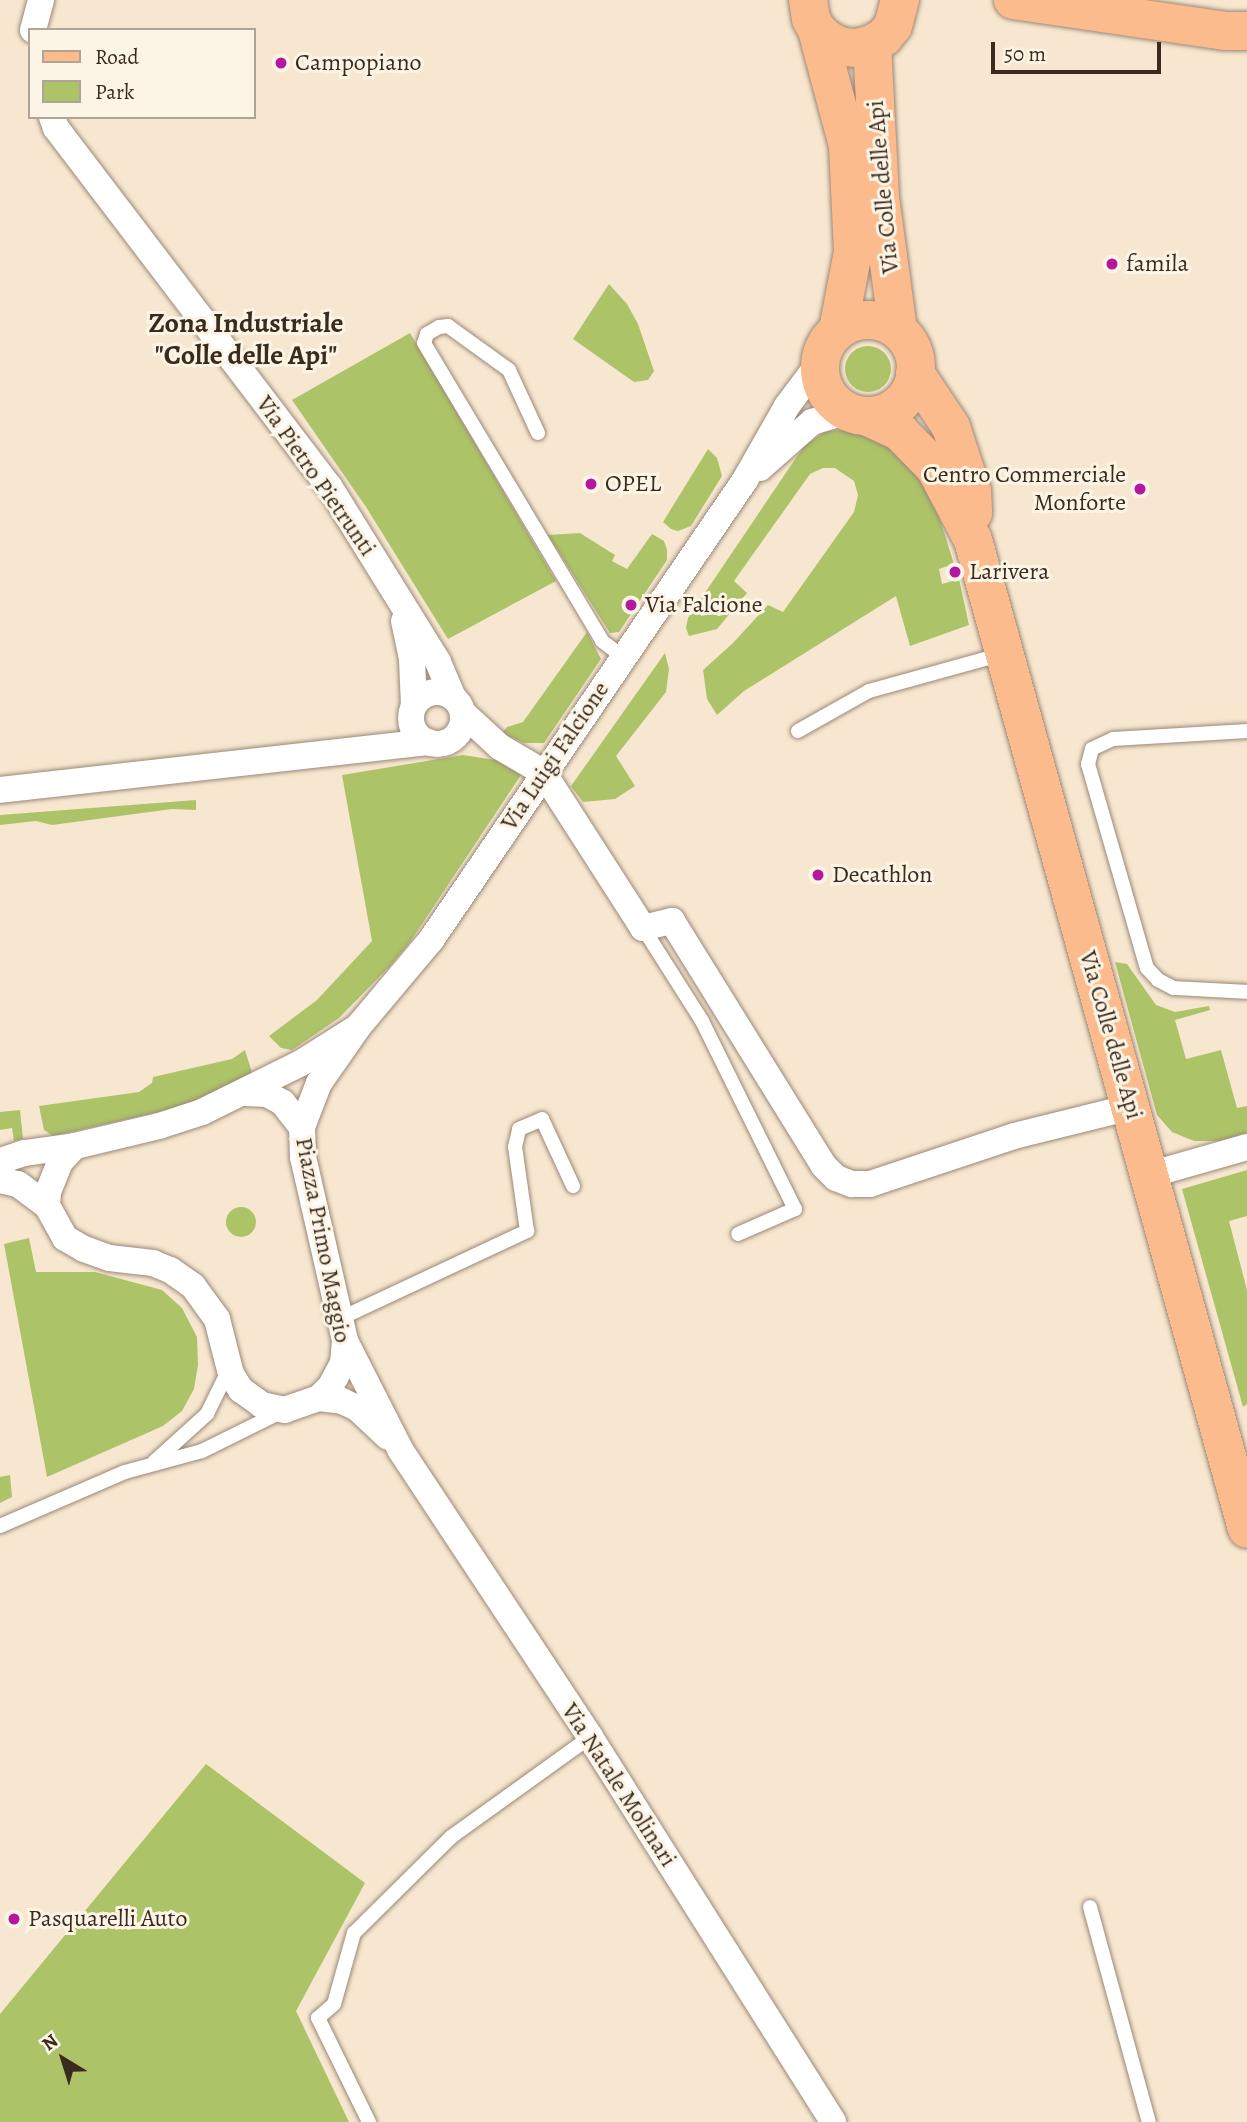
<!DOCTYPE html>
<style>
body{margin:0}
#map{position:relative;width:1247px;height:2122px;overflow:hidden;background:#f8e7d0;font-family:Alegreya,serif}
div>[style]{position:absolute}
.green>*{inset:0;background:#adc368}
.round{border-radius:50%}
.roads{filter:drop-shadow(0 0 2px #9a8877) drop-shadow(0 0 2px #9a8877)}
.lane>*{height:14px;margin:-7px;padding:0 7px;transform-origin:7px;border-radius:7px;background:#fff}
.street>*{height:26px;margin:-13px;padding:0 13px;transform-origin:13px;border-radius:13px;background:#fff}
.street>.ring{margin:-13px;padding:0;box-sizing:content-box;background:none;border:26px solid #fff;border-radius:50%}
.primary>*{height:38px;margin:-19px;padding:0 19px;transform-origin:19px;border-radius:19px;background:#fbbb8d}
.primary>.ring{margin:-19px;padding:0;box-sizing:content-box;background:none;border:38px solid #fbbb8d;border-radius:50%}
.dots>*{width:19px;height:19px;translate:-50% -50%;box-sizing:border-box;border:4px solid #fcf5e5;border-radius:50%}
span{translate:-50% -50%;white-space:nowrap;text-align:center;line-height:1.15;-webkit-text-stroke:6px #fcf5e5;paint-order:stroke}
.poi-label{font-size:24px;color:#3b2a1e}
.left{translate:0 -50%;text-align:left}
.right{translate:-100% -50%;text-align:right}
.street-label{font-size:24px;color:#3b2a1e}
.quarter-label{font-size:28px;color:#3b2a1e;font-weight:700}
.legend{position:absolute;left:28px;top:28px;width:228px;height:91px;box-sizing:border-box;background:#fcf5e5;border:2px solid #afa495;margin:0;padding:9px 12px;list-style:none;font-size:21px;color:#3b2a1e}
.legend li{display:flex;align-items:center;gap:14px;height:35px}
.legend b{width:35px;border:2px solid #afa495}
.north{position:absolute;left:28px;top:2024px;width:70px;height:70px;-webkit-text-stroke:5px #fcf5e5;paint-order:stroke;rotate:322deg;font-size:19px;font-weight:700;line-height:28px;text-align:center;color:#3b2a1e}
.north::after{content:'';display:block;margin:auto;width:24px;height:32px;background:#3b2a1e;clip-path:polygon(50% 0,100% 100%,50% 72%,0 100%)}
.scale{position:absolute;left:991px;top:42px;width:170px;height:32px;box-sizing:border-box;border:4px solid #3b2a1e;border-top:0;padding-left:9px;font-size:21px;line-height:24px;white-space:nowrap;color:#3b2a1e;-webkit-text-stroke:5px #fcf5e5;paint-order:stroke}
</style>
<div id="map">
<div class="green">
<div style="clip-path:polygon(609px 284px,627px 304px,638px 324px,654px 371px,648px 380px,634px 382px,573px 339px)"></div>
<div style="clip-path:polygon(410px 333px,556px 581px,448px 639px,366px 507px,292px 400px)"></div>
<div class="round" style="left:845px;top:346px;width:46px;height:46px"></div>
<div style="clip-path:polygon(867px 428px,890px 440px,932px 494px,954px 564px,939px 569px,942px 584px,959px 579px,969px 625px,910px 646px,896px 596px,744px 691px,717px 715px,707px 699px,703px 670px,733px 643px,768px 605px,783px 612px,854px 512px,858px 495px,854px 481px,835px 468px,823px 468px,810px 474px,734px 581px,747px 593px,717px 629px,689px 636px,686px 628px,688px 618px,804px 446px,826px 431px)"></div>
<div style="clip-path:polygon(708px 449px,717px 458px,722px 476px,691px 526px,678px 531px,671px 529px,663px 522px)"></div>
<div style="clip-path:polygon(580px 533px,615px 555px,612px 561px,627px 569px,652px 534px,664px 541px,667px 550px,667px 560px,619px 632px,610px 633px,548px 535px)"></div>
<div style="clip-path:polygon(587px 632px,601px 659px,544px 743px,524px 743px,502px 733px,507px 727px,523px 722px)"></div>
<div style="clip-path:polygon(665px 653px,669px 669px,666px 692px,616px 756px,635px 786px,615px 799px,583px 802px,571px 786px)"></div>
<div style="clip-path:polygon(463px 755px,495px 760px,521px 775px,410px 942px,390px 966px,339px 1018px,292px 1050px,281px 1048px,269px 1036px,317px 1000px,372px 941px,342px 775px)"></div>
<div style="clip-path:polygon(196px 800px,196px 810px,172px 809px,52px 825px,36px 821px,0 825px,0 815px)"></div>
<div style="clip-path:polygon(1115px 962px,1127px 964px,1156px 1005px,1175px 1012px,1209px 1006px,1210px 1010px,1175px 1020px,1186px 1059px,1221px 1050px,1237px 1108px,1247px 1106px,1247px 1133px,1220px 1141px,1194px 1141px,1172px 1132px,1157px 1115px)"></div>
<div style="clip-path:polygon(245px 1050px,253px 1076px,199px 1103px,53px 1136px,44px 1130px,39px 1106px,139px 1092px,152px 1083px,153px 1077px,232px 1059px)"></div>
<div style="clip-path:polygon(20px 1110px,23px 1139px,14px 1141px,12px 1128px,0 1130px,0 1112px)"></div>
<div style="clip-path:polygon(1247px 1170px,1247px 1216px,1229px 1221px,1247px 1290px,1247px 1404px,1243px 1407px,1182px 1189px)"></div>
<div class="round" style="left:226px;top:1207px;width:30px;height:30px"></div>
<div style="clip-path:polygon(29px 1238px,36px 1272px,95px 1272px,162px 1290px,182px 1308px,197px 1337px,198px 1365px,194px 1389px,182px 1411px,163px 1426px,47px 1477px,4px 1244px)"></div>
<div style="clip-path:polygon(10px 1475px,12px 1497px,0 1503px,0 1477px)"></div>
<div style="clip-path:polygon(206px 1764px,365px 1883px,296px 2011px,349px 2122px,0 2122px,0 2014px)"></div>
</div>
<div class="roads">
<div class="lane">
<div style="left:538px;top:433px;width:69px;rotate:-114.7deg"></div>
<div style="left:509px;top:370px;width:75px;rotate:-144.2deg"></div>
<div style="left:448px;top:326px;width:9px;rotate:174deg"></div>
<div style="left:439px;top:327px;width:14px;rotate:150deg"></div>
<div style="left:427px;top:334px;width:9px;rotate:108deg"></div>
<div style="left:424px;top:343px;width:347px;rotate:59.1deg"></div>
<div style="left:602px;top:641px;width:26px;rotate:37deg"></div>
<div style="left:798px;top:731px;width:81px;rotate:-29.4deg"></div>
<div style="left:869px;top:691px;width:139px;rotate:-15.4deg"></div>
<div style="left:1247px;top:731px;width:134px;rotate:176.6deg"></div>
<div style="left:1113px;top:739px;width:23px;rotate:155deg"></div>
<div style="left:1092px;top:749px;width:16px;rotate:105deg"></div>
<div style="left:1088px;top:764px;width:212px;rotate:73.9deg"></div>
<div style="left:1147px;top:968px;width:16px;rotate:47deg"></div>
<div style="left:1158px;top:980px;width:18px;rotate:27deg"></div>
<div style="left:1174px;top:988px;width:73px;rotate:3.1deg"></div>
<div style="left:643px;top:928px;width:110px;rotate:57.6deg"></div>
<div style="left:702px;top:1021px;width:210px;rotate:63.7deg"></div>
<div style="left:795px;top:1209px;width:62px;rotate:156.3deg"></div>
<div style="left:339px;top:1319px;width:208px;rotate:-25.1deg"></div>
<div style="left:527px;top:1231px;width:85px;rotate:-98.1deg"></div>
<div style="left:515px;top:1147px;width:18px;rotate:-77deg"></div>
<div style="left:519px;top:1129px;width:25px;rotate:-23deg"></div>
<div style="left:542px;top:1119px;width:74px;rotate:65.2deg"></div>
<div style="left:154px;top:1462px;width:72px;rotate:-42.2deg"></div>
<div style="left:207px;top:1414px;width:50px;rotate:-63.9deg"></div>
<div style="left:0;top:1526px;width:136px;rotate:-23.4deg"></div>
<div style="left:125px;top:1472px;width:80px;rotate:-15.3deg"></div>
<div style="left:202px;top:1451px;width:90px;rotate:-26.3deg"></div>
<div style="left:1090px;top:1907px;width:223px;rotate:74.7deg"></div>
<div style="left:369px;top:2122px;width:116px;rotate:-116.1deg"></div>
<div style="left:318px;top:2018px;width:21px;rotate:-41deg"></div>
<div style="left:334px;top:2004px;width:74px;rotate:-74.3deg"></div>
<div style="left:354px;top:1933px;width:136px;rotate:-44.7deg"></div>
<div style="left:451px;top:1837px;width:171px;rotate:-35.7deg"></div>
</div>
<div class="street">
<div style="left:33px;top:30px;width:31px;rotate:-75deg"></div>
<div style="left:52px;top:117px;width:12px;rotate:70deg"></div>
<div style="left:56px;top:128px;width:450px;rotate:52.7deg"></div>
<div style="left:329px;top:486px;width:207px;rotate:58.2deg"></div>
<div style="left:438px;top:662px;width:38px;rotate:67deg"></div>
<div style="left:760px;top:468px;width:69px;rotate:-41.5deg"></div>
<div style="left:812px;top:422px;width:37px;rotate:-17deg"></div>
<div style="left:404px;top:621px;width:40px;rotate:78deg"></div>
<div style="left:412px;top:660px;width:45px;rotate:87.5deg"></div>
<div class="ring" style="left:411px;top:692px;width:26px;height:26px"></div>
<div style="left:463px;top:713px;width:50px;rotate:42.6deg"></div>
<div style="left:500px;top:747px;width:50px;rotate:30.2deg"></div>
<div style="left:543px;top:772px;width:185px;rotate:57.3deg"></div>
<div style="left:643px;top:928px;width:30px;rotate:-14deg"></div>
<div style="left:672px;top:921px;width:287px;rotate:58.2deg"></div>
<div style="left:823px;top:1165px;width:18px;rotate:45deg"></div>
<div style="left:836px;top:1178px;width:17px;rotate:21deg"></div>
<div style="left:852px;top:1184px;width:18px"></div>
<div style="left:870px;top:1184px;width:152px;rotate:-18.4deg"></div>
<div style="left:1014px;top:1136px;width:121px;rotate:-13.9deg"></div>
<div style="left:0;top:790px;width:431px;rotate:-6.4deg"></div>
<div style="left:246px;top:1093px;width:21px;rotate:3deg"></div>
<div style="left:267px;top:1094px;width:18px;rotate:29deg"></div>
<div style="left:283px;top:1103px;width:31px;rotate:52deg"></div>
<div style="left:302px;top:1127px;width:30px;rotate:88deg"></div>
<div style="left:303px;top:1157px;width:189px;rotate:77.1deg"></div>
<div style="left:345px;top:1341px;width:22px;rotate:95deg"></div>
<div style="left:343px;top:1363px;width:26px;rotate:118deg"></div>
<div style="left:331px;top:1386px;width:17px;rotate:135deg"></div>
<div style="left:319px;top:1398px;width:36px;rotate:161deg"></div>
<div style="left:285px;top:1410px;width:24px;rotate:-168deg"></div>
<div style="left:262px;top:1405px;width:26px;rotate:-144deg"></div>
<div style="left:241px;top:1390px;width:19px;rotate:-122deg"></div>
<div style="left:231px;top:1374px;width:57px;rotate:-104.3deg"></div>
<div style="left:217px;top:1319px;width:41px;rotate:-126deg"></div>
<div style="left:193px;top:1286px;width:28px;rotate:-145deg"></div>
<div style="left:170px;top:1270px;width:18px;rotate:-158deg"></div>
<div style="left:153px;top:1263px;width:44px;rotate:-173.5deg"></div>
<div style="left:109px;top:1258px;width:27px;rotate:-160deg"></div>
<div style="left:84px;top:1249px;width:22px;rotate:-150deg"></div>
<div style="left:65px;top:1238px;width:37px;rotate:-119deg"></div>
<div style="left:47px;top:1206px;width:14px;rotate:-86deg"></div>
<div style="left:48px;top:1192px;width:32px;rotate:-68deg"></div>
<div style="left:60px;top:1162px;width:22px;rotate:-47deg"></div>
<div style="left:75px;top:1146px;width:86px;rotate:-13.4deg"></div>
<div style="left:159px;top:1126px;width:45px;rotate:-18deg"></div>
<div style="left:202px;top:1112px;width:110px;rotate:-26.3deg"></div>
<div style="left:301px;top:1063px;width:67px;rotate:-32.3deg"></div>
<div style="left:302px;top:1127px;width:47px;rotate:-68.9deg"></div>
<div style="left:319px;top:1083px;width:68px;rotate:-55.1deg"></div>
<div style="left:358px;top:1027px;width:114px;rotate:-50deg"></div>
<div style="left:431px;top:940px;width:557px;rotate:-55.68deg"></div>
<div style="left:745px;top:480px;width:85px;rotate:-60.4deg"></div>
<div style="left:787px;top:406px;width:55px;rotate:-53.1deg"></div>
<div style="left:0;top:1161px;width:26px;rotate:-18deg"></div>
<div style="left:25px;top:1153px;width:50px;rotate:-8deg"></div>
<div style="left:1149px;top:1175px;width:102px;rotate:-15.9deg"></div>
<div style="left:0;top:1180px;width:18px;rotate:13deg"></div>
<div style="left:18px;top:1184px;width:36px;rotate:37deg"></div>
<div style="left:345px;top:1341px;width:123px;rotate:63deg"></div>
<div style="left:401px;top:1451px;width:343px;rotate:56.5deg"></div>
<div style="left:590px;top:1737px;width:455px;rotate:57.7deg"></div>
<div style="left:319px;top:1398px;width:23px;rotate:7deg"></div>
<div style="left:342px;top:1401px;width:17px;rotate:25deg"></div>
<div style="left:357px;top:1408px;width:42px;rotate:43.1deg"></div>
</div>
<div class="primary">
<div style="left:808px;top:0;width:19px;rotate:81deg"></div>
<div style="left:811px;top:19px;width:13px;rotate:61deg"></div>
<div style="left:817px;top:30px;width:15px;rotate:42deg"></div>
<div style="left:828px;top:40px;width:16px;rotate:27deg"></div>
<div style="left:842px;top:47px;width:15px;rotate:4deg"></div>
<div style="left:857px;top:48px;width:16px;rotate:-15deg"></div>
<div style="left:872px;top:44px;width:14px;rotate:-30deg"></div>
<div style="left:884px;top:37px;width:14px;rotate:-51deg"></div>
<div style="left:893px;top:26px;width:27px;rotate:-75deg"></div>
<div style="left:1013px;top:0;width:214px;rotate:8.3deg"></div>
<div style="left:1225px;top:31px;width:22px"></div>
<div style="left:817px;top:30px;width:120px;rotate:75deg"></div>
<div style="left:848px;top:146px;width:106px;rotate:87.3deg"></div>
<div style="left:853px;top:252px;width:79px;rotate:100.9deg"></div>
<div style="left:872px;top:44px;width:153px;rotate:87deg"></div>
<div style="left:880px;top:197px;width:134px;rotate:82.3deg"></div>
<div class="ring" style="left:820px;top:320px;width:58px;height:58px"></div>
<div style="left:915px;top:373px;width:65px;rotate:56.3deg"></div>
<div style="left:951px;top:427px;width:67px;rotate:71.8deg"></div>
<div style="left:972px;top:491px;width:22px;rotate:87deg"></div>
<div style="left:866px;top:416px;width:38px;rotate:25deg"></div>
<div style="left:900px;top:432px;width:50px;rotate:45.8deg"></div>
<div style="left:935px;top:468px;width:81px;rotate:62.2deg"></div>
<div style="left:973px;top:540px;width:1026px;rotate:74.51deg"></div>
</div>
</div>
<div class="dots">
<div style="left:281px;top:63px;background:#b5179e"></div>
<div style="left:1112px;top:264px;background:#b5179e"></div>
<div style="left:591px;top:484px;background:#b5179e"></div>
<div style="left:1140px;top:489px;background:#b5179e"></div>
<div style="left:955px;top:572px;background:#b5179e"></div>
<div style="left:631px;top:605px;background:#b5179e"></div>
<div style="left:818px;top:875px;background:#b5179e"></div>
<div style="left:14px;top:1919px;background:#b5179e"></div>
</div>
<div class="poi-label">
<span class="left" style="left:295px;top:63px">Campopiano</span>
<span class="left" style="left:1126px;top:264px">famila</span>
<span class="right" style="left:1126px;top:489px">Centro Commerciale<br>Monforte</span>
<span class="left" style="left:605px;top:484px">OPEL</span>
<span class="left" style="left:969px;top:572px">Larivera</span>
<span class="left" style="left:645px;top:605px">Via Falcione</span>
<span class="left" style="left:832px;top:875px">Decathlon</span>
<span class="left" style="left:28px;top:1919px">Pasquarelli Auto</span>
</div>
<div class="street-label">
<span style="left:883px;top:187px;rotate:-95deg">Via Colle delle Api</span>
<span style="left:316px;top:476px;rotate:55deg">Via Pietro Pietrunti</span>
<span style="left:555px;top:756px;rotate:-56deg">Via Luigi Falcione</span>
<span style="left:1111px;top:1035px;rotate:74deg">Via Colle delle Api</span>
<span style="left:323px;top:1240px;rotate:79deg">Piazza Primo Maggio</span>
<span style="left:619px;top:1785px;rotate:57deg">Via Natale Molinari</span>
</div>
<div class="quarter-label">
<span style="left:246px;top:339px">Zona Industriale<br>"Colle delle Api"</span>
</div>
<ul class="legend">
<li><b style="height:9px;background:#fbbb8d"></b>Road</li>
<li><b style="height:19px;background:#adc368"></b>Park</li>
</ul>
<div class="north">N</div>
<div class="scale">50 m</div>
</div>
